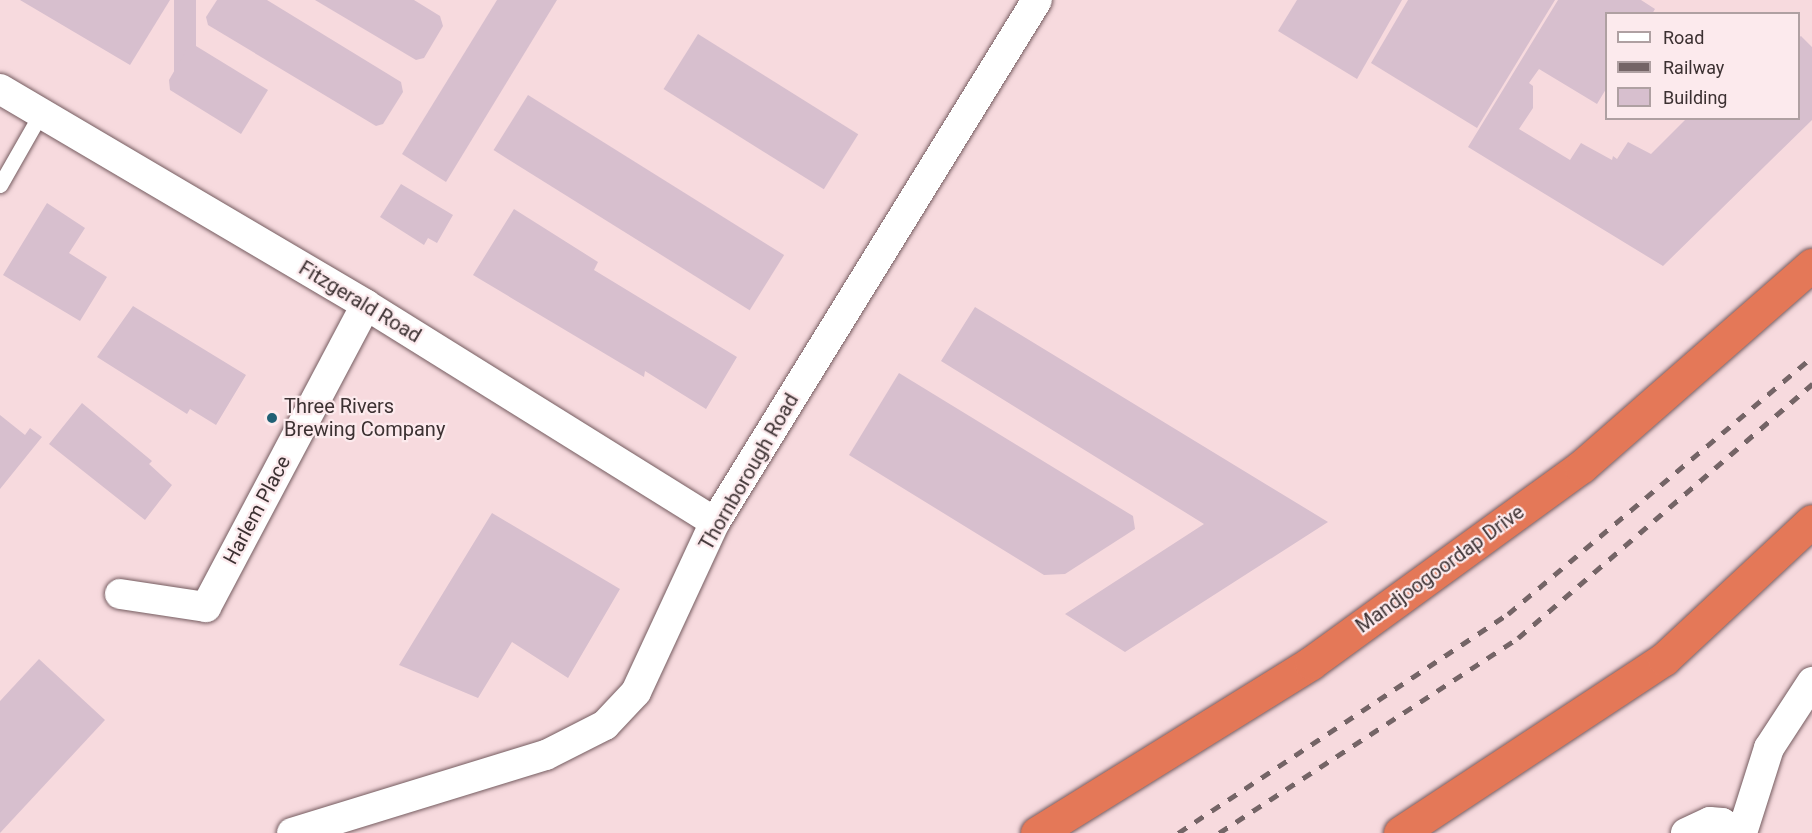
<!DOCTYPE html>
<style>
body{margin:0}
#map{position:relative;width:1812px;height:833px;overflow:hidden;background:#f7dade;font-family:Roboto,sans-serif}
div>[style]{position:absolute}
.building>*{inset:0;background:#d7bfce;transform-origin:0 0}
.roads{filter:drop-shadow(0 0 2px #755c60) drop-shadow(0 0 2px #755c60)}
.lane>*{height:15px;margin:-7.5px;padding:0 7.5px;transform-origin:7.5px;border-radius:7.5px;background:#fff}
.street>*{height:30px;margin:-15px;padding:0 15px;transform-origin:15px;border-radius:15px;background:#fff}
.highway>*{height:33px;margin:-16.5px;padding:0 16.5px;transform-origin:16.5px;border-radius:16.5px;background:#e47858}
.rail>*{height:4.5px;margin-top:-2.25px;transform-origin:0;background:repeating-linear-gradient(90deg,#746466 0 10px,transparent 0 20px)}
.dots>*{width:16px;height:16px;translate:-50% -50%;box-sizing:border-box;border:3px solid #fceaed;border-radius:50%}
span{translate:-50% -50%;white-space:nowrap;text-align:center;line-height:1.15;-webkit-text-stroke:4.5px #fceaed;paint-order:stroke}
.street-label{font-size:20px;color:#3c3132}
.poi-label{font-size:20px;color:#3c3132}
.left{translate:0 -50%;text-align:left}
.legend{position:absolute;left:1605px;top:12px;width:195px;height:108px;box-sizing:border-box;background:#fceaed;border:2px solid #afa0a2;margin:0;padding:8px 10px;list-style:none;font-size:18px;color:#3c3132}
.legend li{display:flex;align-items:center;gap:12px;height:30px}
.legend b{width:30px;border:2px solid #afa0a2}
</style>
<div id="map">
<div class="building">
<div style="clip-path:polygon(20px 0,170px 0,130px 65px)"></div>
<div style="left:174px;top:0;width:22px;height:84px"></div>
<div style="clip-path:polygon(217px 0,267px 0,401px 82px,403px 92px,383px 124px,376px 126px,208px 25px,206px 17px)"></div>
<div style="clip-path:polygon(315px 0,414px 0,440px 16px,443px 26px,424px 58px,416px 60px)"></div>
<div style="clip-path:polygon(497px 0,557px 0,446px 182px,402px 154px)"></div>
<div style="clip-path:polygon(1297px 0,1402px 0,1357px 79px,1278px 31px)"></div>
<div style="clip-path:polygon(1408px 0,1555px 0,1477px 128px,1371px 63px)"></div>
<div style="clip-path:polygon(1558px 0,1641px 0,1655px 9px,1652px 14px,1606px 14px,1606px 89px,1597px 104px,1539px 69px,1529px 83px,1533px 86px,1533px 108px,1519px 129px,1570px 160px,1581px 143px,1612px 160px,1613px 156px,1617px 159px,1628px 142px,1651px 154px,1687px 118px,1798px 118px,1798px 38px,1801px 36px,1812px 47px,1812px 120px,1663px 266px,1468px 147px)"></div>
<div style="left:698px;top:34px;width:189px;height:65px;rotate:32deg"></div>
<div style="clip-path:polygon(196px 46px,268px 90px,241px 134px,170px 90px,169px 80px,187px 49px)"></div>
<div style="left:528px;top:95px;width:302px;height:65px;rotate:32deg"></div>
<div style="clip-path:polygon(401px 184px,453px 215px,437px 243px,428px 238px,424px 245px,380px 217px)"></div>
<div style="clip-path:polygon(47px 203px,85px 228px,69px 253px,107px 277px,80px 321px,3px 275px)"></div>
<div style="clip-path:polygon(514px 209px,598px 262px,594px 270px,737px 357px,706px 409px,645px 371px,644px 377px,473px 275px)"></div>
<div style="clip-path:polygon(133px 306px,246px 375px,216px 425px,190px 409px,187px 414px,97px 357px)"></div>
<div style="clip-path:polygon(975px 307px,1328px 522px,1125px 652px,1065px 614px,1204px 524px,941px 361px)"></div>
<div style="clip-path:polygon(899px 373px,1133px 516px,1135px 529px,1065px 574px,1044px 575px,849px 455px)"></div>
<div style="clip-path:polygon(82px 403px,152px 461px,149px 464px,172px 485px,145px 520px,49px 444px)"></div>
<div style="clip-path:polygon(0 415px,25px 435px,30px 428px,42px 437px,0 489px)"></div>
<div style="clip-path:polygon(492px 513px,620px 589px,568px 678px,512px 642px,478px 698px,399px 665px)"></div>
<div style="clip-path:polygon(39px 659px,105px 720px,0 833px,0 701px)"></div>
</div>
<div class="roads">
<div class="lane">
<div style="left:0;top:185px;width:83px;rotate:-60.3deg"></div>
</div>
<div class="street">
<div style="left:0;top:89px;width:425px;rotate:30.5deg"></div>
<div style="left:366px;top:305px;width:411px;rotate:31.9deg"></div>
<div style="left:120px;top:594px;width:87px;rotate:8.6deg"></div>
<div style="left:206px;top:607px;width:342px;rotate:-62.1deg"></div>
<div style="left:292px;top:833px;width:266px;rotate:-17.1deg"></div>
<div style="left:546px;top:755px;width:66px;rotate:-27deg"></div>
<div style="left:605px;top:725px;width:45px;rotate:-46.8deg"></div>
<div style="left:636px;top:692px;width:187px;rotate:-65.1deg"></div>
<div style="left:715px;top:522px;width:613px;rotate:-58.33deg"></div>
<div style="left:1686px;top:833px;width:26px;rotate:-25deg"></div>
<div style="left:1710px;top:822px;width:12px;rotate:5deg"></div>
<div style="left:1722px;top:823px;width:19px;rotate:32deg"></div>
<div style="left:1742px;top:833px;width:89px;rotate:-72.4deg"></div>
<div style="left:1769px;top:748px;width:79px;rotate:-56.9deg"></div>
</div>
<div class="highway">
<div style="left:1037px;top:833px;width:322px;rotate:-31.8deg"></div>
<div style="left:1311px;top:663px;width:334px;rotate:-36deg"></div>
<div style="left:1581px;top:467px;width:307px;rotate:-41.2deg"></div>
<div style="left:1400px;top:833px;width:316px;rotate:-33.4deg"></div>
<div style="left:1664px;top:659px;width:202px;rotate:-43deg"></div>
</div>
</div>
<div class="rail">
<div style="left:1178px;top:833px;width:396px;rotate:-33.6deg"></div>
<div style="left:1508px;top:614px;width:398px;rotate:-40.2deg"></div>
<div style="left:1219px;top:833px;width:357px;rotate:-33.1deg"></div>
<div style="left:1518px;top:638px;width:389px;rotate:-40.8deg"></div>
</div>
<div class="dots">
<div style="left:272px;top:418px;background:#206075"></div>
</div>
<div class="street-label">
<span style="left:360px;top:302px;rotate:31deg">Fitzgerald Road</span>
<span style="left:749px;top:472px;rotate:-60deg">Thornborough Road</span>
<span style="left:257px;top:510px;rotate:-62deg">Harlem Place</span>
<span style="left:1440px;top:569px;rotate:-36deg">Mandjoogoordap Drive</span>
</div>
<div class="poi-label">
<span class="left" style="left:284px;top:418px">Three Rivers<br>Brewing Company</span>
</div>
<ul class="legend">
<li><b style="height:8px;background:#fff"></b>Road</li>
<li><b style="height:8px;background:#746466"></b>Railway</li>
<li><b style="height:16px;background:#d7bfce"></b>Building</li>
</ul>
</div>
